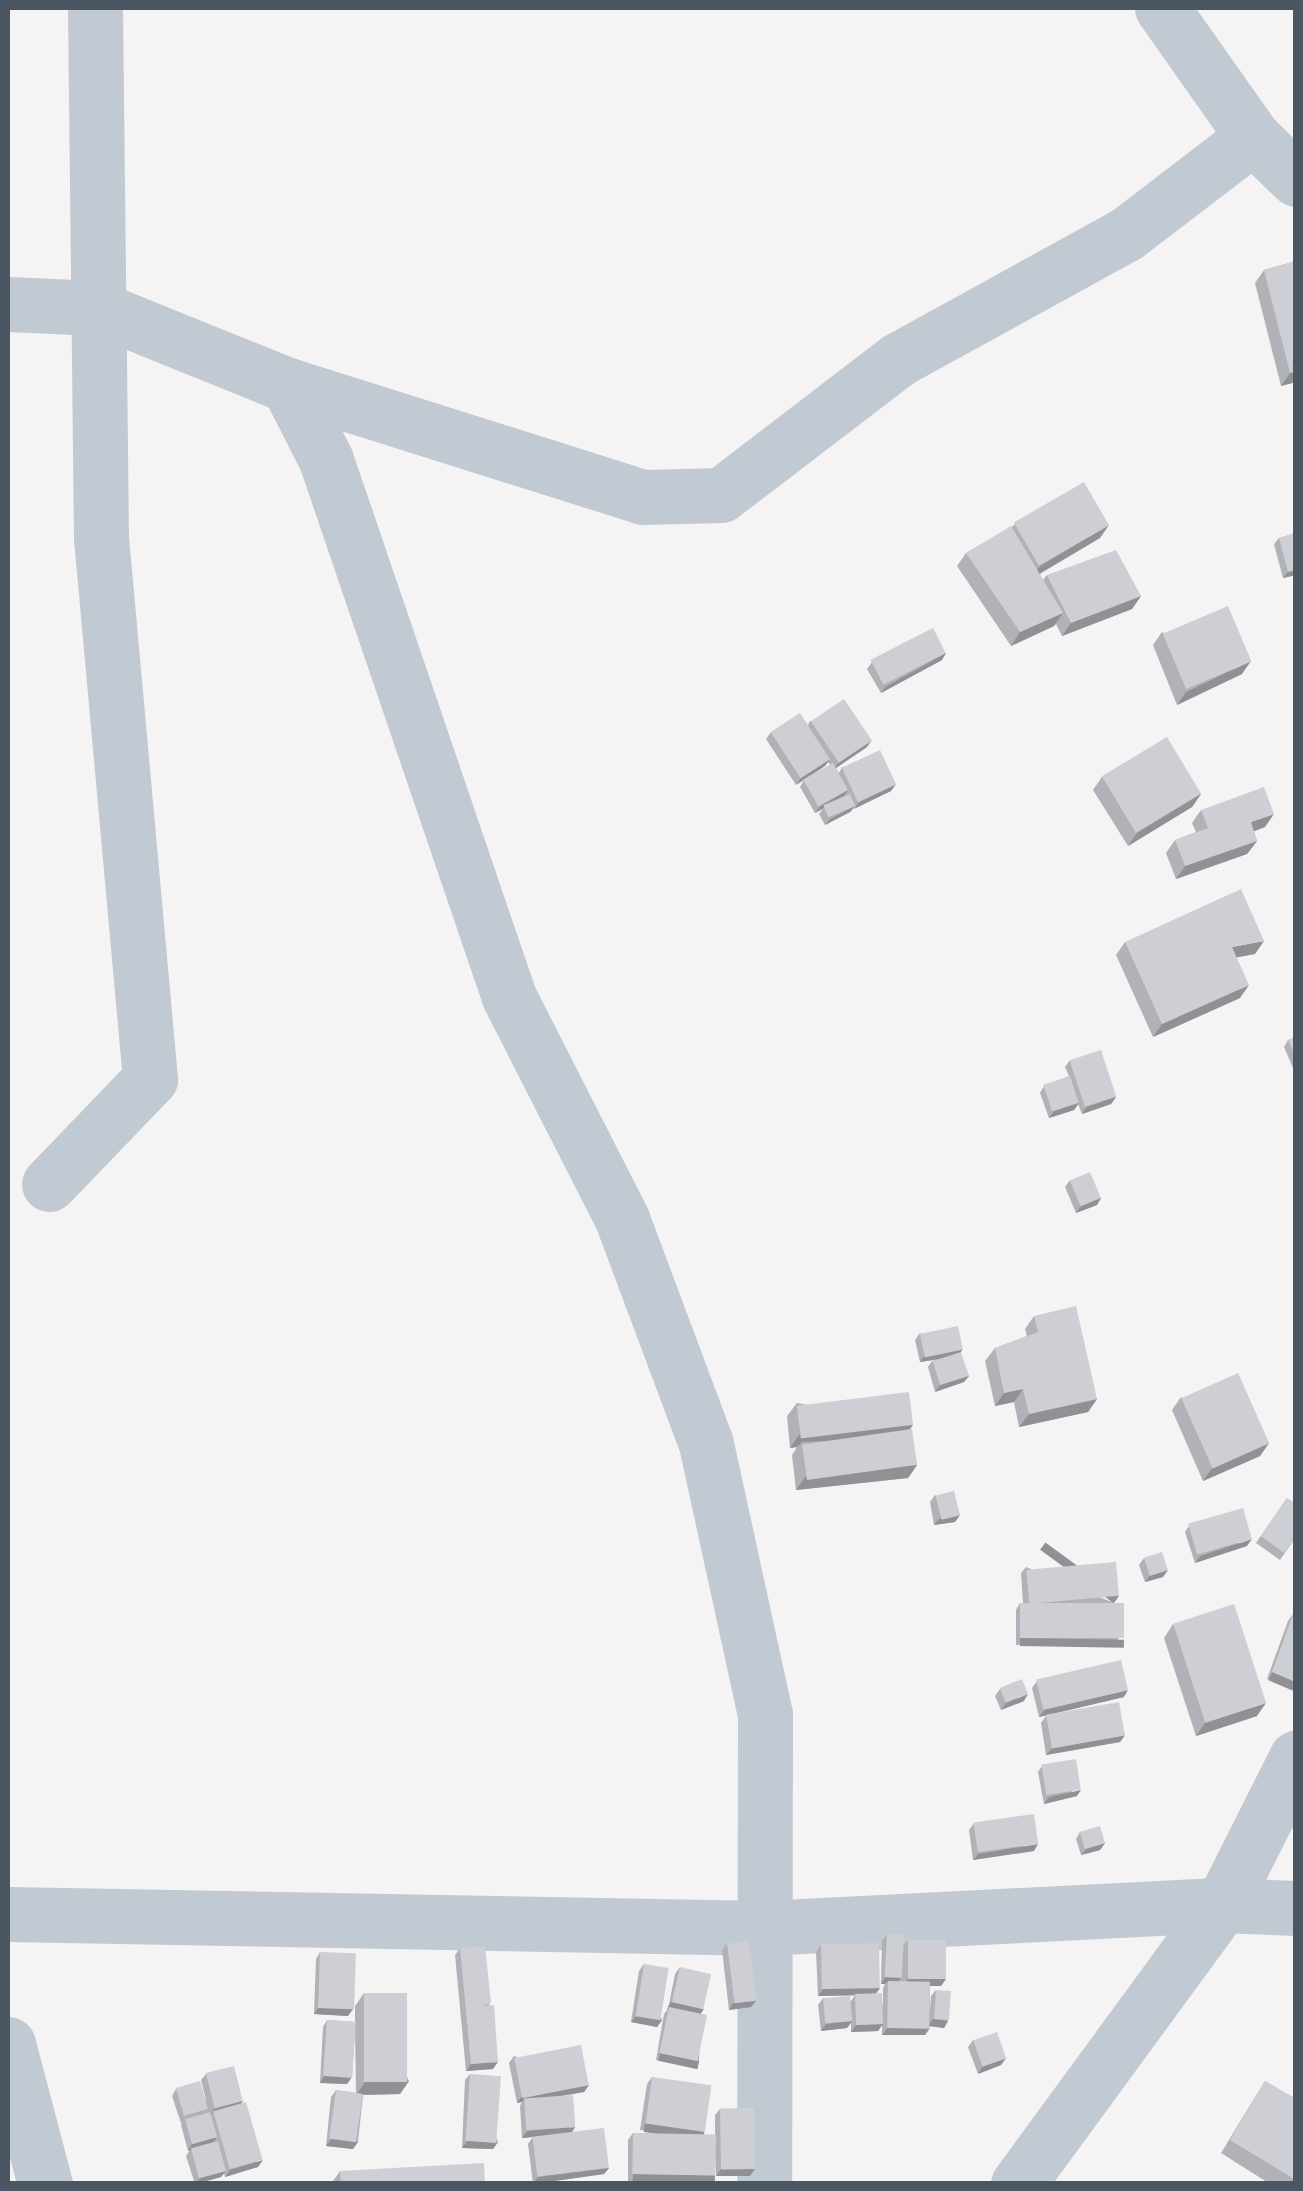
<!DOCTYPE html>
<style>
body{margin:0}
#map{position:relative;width:1303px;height:2191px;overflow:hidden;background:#f5f3f3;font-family:"Public Sans",sans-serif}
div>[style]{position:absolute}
.minor>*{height:55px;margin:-27.5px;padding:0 27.5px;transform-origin:27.5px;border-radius:27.5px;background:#c1cad2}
.wall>*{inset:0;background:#b0b2b7}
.shaded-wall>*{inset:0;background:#909195;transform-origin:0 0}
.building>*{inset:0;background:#cdcfd5;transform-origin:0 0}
span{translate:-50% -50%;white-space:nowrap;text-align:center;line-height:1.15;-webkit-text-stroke:9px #fff;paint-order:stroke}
.frame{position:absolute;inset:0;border:10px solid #4a5661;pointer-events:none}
</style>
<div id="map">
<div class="minor">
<div style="left:1162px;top:8px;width:158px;rotate:54.8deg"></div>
<div style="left:1253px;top:137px;width:60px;rotate:44.3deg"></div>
<div style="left:8px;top:304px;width:89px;rotate:2.6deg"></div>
<div style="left:97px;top:308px;width:206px;rotate:22deg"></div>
<div style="left:288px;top:385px;width:84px;rotate:63.1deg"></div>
<div style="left:326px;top:460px;width:567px;rotate:71.18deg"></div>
<div style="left:509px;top:997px;width:249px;rotate:63deg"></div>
<div style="left:622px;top:1219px;width:240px;rotate:69.5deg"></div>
<div style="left:706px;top:1444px;width:277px;rotate:77.7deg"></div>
<div style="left:765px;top:1715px;width:469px;rotate:90.1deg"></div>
<div style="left:288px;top:385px;width:372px;rotate:17.5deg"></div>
<div style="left:643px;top:497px;width:78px;rotate:-1.5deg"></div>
<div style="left:721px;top:495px;width:224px;rotate:-37.4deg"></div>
<div style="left:899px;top:359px;width:258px;rotate:-28.8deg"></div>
<div style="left:1125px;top:235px;width:161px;rotate:-37.4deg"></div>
<div style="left:49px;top:1184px;width:146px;rotate:-46.1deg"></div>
<div style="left:150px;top:1079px;width:544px;rotate:-95.17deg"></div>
<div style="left:101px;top:537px;width:529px;rotate:-90.65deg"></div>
<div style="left:8px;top:1914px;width:756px;rotate:1.06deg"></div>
<div style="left:764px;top:1928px;width:459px;rotate:-2.9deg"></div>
<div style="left:1222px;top:1905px;width:74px;rotate:2.3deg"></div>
<div style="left:8px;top:2044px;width:145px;rotate:75.2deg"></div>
<div style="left:1018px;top:2184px;width:346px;rotate:-53.8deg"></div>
<div style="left:1222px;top:1905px;width:165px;rotate:-63.3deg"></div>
</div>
<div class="wall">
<div style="clip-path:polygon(1296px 261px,1296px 382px,1281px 386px,1255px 283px,1264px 270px)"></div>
<div style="clip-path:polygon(1015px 524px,1100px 538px,1040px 574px,1043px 580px,1047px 575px,1141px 596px,1132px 609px,1062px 636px,1056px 624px,1054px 626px,1011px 646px,957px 566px,966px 553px,1012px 527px)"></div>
<div style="clip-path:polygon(1296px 533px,1296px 575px,1283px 578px,1274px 544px,1279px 538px)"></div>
<div style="clip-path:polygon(1162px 632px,1242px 674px,1177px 705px,1153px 645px)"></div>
<div style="clip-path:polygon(946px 653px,942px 660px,881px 693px,867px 669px,872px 662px)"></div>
<div style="clip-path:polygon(810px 721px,867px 747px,836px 768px,839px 773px,842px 767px,896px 784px,891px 791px,854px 808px,850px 812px,825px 825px,819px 814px,823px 809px,815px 813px,800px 787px,804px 780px,830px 765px,828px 762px,825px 766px,796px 785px,766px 739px,771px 732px,808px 725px)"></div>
<div style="clip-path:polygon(1102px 777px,1201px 794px,1192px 807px,1128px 846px,1093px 790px)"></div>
<div style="clip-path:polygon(1201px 810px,1265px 827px,1254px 831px,1257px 841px,1247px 854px,1176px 879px,1166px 853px,1175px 840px,1196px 832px,1192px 823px)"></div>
<div style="clip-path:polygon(1125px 942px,1255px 954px,1237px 957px,1240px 998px,1153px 1037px,1116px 955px)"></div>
<div style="clip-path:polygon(1296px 1037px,1296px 1075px,1284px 1047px,1288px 1040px)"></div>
<div style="clip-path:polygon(1070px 1060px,1116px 1097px,1111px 1104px,1082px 1114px,1078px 1104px,1074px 1110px,1049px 1118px,1040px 1093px,1044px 1086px,1069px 1076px,1065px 1067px)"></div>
<div style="clip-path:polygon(1070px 1180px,1101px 1198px,1097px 1205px,1076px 1213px,1065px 1187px)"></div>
<div style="clip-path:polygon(1034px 1316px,1097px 1399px,1088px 1412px,1019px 1427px,1014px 1402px,995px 1406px,985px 1361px,995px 1348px,1027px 1336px,1025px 1329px)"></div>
<div style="clip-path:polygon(920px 1333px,960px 1352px,969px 1376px,964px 1382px,935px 1392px,928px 1367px,932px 1361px,939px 1359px,920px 1362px,915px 1340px)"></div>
<div style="clip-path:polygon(1181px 1397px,1269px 1443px,1260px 1456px,1203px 1481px,1172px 1410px)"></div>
<div style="clip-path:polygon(797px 1403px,913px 1425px,910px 1429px,917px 1465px,908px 1478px,796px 1490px,792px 1455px,797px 1447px,790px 1448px,787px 1416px)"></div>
<div style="clip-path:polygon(935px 1495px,960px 1515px,955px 1522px,934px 1525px,930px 1502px)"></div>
<div style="clip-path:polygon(1287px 1498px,1296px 1537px,1280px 1560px,1256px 1543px)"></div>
<div style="clip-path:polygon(1189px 1526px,1247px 1546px,1195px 1563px,1185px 1532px)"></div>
<div style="clip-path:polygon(1144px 1558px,1163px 1577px,1145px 1582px,1139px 1565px)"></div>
<div style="clip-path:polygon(1026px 1567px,1114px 1603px,1119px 1646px,1016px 1645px,1016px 1610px,1020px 1603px,1023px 1603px,1021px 1573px)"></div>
<div style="clip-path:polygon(1293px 1614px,1291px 1689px,1267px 1679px,1288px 1621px)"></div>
<div style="clip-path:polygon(1173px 1624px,1257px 1716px,1196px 1736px,1164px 1638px)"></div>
<div style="clip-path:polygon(1037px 1681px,1124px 1697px,1039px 1717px,1032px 1688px)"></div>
<div style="clip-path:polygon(1000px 1689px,1024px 1701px,1001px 1710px,995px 1696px)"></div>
<div style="clip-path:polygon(1046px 1716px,1125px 1735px,1120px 1742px,1046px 1755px,1041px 1723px)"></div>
<div style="clip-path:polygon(1042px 1766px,1077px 1796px,1044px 1804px,1038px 1772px)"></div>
<div style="clip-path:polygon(974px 1823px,1034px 1851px,973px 1860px,969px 1830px)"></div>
<div style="clip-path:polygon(1080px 1832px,1105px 1843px,1100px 1850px,1081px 1855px,1076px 1839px)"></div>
<div style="clip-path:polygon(887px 1934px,904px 1945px,908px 1940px,941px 1986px,930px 1986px,930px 2011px,931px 1996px,936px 1990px,948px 2021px,944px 2028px,930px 2026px,925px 2035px,882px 2035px,882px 2024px,878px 2031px,851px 2032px,851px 2023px,847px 2028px,821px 2031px,818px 2005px,823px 1998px,851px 2001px,855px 1995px,818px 1996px,816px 1952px,821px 1945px,876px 1994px,883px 2006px,883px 1988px,885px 1984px,881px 1984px,882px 1941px)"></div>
<div style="clip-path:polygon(727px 1943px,751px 2007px,729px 2010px,722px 1950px)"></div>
<div style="clip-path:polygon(460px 1948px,490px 2006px,493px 2069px,466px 2071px,455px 1955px)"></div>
<div style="clip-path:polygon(320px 1952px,348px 2016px,314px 2014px,316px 1959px)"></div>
<div style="clip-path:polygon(644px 1964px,662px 2020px,657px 2027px,631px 2022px,639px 1971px)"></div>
<div style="clip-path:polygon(680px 1967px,701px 2013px,699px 2061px,695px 2068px,656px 2060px,664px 2014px,668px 2009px,675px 1974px)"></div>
<div style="clip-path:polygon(364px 1993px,409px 2081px,400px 2094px,363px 2095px,358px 2142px,353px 2149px,326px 2146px,331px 2097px,336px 2090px,356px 2093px,355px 2029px,352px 2077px,347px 2084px,320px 2083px,323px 2027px,327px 2020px,355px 2022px,355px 2006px)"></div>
<div style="clip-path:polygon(973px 2040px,1006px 2058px,1001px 2065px,978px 2074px,968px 2047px)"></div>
<div style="clip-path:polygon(514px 2056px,589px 2085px,584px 2092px,556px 2097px,572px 2132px,609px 2168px,604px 2174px,533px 2184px,528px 2144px,533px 2137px,540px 2136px,522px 2138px,520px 2106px,522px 2102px,517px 2103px,509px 2063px)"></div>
<div style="clip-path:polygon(206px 2074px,243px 2101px,240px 2104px,258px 2167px,225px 2177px,224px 2173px,221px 2177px,195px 2184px,186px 2156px,190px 2150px,188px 2151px,181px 2125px,182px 2123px,181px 2123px,172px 2096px,176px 2089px,206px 2100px,201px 2080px)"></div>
<div style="clip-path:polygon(470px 2074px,498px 2142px,493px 2149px,462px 2148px,465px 2080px)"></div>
<div style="clip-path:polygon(652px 2077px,704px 2131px,702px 2135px,715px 2135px,715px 2115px,720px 2109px,750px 2176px,716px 2176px,716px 2149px,715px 2176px,710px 2183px,628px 2181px,628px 2140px,633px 2133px,668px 2134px,640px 2130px,647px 2084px)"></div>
<div style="clip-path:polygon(1265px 2081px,1296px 2099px,1296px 2184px,1270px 2184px,1221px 2153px)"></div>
<div style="clip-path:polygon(340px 2171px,485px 2184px,331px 2184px)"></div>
</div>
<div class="shaded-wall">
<div style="clip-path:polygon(1296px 371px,1296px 382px,1281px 386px,1290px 373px)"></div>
<div style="clip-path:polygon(1109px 525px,1100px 538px,1030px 579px,1040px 566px)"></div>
<div style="clip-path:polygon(1296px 570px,1296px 575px,1283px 578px,1288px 572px)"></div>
<div style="clip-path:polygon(1141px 596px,1132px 609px,1062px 636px,1071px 623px)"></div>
<div style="clip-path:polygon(1063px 613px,1054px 626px,1011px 646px,1020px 632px)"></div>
<div style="clip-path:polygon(946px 653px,942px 660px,881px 693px,885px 687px)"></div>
<div style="clip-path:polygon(1251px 661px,1242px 674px,1177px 705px,1186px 692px)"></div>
<div style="clip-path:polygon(872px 740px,867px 747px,833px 770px,838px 763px)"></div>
<div style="clip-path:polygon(830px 759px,825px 766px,796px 785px,801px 778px)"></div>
<div style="clip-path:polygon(896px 784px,891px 791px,854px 809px,859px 802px)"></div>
<div style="clip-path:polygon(848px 790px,844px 796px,815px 813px,820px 806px)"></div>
<div style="clip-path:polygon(1201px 794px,1192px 807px,1128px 846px,1137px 833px)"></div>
<div style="clip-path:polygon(855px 806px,850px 812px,825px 825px,830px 819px)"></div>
<div style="clip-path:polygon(1274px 814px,1265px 827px,1242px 836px,1251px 822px)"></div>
<div style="clip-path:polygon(1257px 841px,1247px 854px,1176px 879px,1185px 866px)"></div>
<div style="clip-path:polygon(1264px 941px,1255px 954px,1223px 960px,1232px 947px)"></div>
<div style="clip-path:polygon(1249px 985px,1240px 998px,1153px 1037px,1162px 1024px)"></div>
<div style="clip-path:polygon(1116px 1097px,1111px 1104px,1082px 1114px,1086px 1107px)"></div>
<div style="clip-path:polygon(1079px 1103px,1074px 1110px,1049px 1118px,1054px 1111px)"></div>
<div style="clip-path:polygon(1101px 1198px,1097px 1205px,1076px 1213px,1081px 1206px)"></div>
<div style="clip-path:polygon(963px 1349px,958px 1356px,920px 1362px,925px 1355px)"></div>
<div style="clip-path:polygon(969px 1376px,964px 1382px,935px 1392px,940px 1385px)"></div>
<div style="clip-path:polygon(1023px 1389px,1014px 1402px,995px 1406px,1004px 1393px)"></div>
<div style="clip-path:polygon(1097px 1399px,1088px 1412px,1019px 1427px,1029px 1414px)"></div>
<div style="clip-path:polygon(913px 1425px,903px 1438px,802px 1442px,797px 1447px,790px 1448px,799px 1435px)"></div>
<div style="clip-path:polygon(1269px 1443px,1260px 1456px,1203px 1481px,1212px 1468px)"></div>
<div style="clip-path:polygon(917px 1465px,908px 1478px,796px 1490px,805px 1477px)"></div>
<div style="clip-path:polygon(960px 1515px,955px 1522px,934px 1525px,939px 1519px)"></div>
<div style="clip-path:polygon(1252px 1539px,1247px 1546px,1195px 1563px,1200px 1556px)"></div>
<div style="clip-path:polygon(1168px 1570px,1163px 1577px,1145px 1582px,1150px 1575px)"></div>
<div style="left:1119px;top:1596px;width:9px;height:91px;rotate:126deg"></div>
<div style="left:1020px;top:1638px;width:104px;height:8px;rotate:1deg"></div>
<div style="left:1272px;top:1672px;width:26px;height:9px;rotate:23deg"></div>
<div style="clip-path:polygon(1128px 1690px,1124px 1697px,1039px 1717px,1044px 1710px)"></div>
<div style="clip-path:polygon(1028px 1694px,1024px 1701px,1001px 1710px,1006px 1703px)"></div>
<div style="clip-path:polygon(1266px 1703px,1257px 1716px,1196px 1736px,1205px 1723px)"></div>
<div style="clip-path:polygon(1125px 1735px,1120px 1742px,1046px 1755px,1051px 1749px)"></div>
<div style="clip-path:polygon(1081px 1790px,1077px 1796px,1044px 1804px,1049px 1797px)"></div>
<div style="clip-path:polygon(1105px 1843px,1100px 1850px,1081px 1855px,1086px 1849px)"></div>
<div style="clip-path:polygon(1038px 1844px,1034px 1851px,973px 1860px,978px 1854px)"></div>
<div style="clip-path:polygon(885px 1977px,901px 1978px,897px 1984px,888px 1981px,885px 1984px,881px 1984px)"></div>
<div style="clip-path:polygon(908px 1979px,946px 1979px,941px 1986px,903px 1986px)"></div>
<div style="clip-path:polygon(880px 1988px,875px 1995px,818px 1996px,823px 1989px)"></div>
<div style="clip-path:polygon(756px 2001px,751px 2007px,729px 2010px,733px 2003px)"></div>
<div style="clip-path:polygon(671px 2002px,704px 2009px,699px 2016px,667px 2009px)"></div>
<div style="clip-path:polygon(318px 2008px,353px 2009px,348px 2016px,314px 2014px)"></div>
<div style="clip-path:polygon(636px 2016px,662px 2020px,657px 2027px,631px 2022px)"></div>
<div style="clip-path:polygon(933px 2019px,948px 2021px,944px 2028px,928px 2026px)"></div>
<div style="clip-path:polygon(852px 2021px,847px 2028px,821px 2031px,826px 2024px)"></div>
<div style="clip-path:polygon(883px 2024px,878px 2031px,851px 2032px,856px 2025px)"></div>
<div style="clip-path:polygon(887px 2028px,930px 2028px,925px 2035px,882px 2035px)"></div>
<div style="left:660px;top:2053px;width:40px;height:8px;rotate:12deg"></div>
<div style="clip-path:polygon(1006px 2058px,1001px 2065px,978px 2074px,982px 2067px)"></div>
<div style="clip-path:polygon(498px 2062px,493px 2069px,466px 2071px,471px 2064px)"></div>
<div style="clip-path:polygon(324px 2076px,352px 2077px,347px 2084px,320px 2083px)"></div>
<div style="clip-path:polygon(409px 2081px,400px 2094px,356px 2095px,365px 2082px)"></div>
<div style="clip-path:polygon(589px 2085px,584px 2092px,525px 2102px,524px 2099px,522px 2102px,517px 2103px,522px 2096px)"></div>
<div style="clip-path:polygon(243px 2101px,238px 2108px,213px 2112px,210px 2115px,214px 2109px)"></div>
<div style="left:645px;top:2123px;width:60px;height:9px;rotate:8deg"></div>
<div style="clip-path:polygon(575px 2127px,571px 2134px,522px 2138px,527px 2131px)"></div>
<div style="clip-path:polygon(217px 2137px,212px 2144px,188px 2151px,192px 2144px)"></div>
<div style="clip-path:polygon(331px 2139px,358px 2142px,353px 2149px,326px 2146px)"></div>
<div style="clip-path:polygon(467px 2141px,498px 2142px,493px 2149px,462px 2148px)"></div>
<div style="clip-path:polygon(263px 2160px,258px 2167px,225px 2177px,230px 2170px)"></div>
<div style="clip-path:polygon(609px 2168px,604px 2174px,533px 2184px,538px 2177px)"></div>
<div style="clip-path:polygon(721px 2169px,755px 2169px,750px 2176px,716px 2176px)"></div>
<div style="clip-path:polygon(226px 2171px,221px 2177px,196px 2184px,200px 2178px)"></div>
<div style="left:633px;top:2174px;width:82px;height:9px;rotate:1deg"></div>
</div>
<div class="building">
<div style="clip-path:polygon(1296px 261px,1296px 371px,1290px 373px,1264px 270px)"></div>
<div style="left:1084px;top:482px;width:50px;height:81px;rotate:60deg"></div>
<div style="clip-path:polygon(1011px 526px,1063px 613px,1020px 632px,966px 553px)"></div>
<div style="clip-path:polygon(1296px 533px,1296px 570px,1288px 572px,1279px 538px)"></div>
<div style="clip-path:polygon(1116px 550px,1141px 596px,1071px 623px,1047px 575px)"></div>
<div style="left:1228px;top:606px;width:60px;height:71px;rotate:67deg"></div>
<div style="left:933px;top:628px;width:28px;height:70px;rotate:63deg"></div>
<div style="left:844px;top:699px;width:50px;height:40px;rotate:56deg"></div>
<div style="left:800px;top:713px;width:55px;height:35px;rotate:57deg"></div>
<div style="left:1167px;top:737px;width:66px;height:76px;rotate:59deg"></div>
<div style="left:880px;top:750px;width:38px;height:42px;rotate:65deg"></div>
<div style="left:833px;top:763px;width:31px;height:34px;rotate:61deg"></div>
<div style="clip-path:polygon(1264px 787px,1274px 814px,1251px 822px,1257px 841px,1185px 866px,1175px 840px,1208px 828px,1201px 810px)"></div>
<div style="left:850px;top:794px;width:13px;height:29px;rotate:67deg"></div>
<div style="clip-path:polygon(1241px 889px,1264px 941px,1232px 947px,1249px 985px,1162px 1024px,1125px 942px)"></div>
<div style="clip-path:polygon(1296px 1037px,1296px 1057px,1288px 1040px)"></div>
<div style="left:1101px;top:1050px;width:49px;height:33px;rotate:72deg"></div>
<div style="left:1070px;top:1076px;width:28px;height:28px;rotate:72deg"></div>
<div style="left:1090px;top:1172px;width:28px;height:22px;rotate:67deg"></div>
<div style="clip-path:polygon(1076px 1306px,1097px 1399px,1029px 1414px,1023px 1389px,1004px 1393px,995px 1348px,1038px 1332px,1034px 1316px)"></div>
<div style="left:958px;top:1326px;width:24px;height:39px;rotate:78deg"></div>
<div style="left:961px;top:1352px;width:25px;height:30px;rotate:72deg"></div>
<div style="left:1238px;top:1373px;width:77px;height:62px;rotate:66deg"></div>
<div style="left:909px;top:1392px;width:33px;height:113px;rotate:83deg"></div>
<div style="left:912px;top:1429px;width:36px;height:111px;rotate:82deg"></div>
<div style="left:954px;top:1491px;width:25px;height:19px;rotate:76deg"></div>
<div style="clip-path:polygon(1287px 1498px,1296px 1504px,1296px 1537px,1284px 1553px,1261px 1536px)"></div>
<div style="left:1243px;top:1508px;width:32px;height:57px;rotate:74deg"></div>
<div style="left:1162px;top:1552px;width:19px;height:19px;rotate:72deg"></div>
<div style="left:1116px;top:1562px;width:34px;height:90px;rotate:85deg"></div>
<div style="left:1020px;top:1603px;width:104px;height:35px"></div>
<div style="left:1234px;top:1604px;width:104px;height:64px;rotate:72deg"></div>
<div style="clip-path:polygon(1293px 1614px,1296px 1615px,1296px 1682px,1272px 1672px)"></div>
<div style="left:1121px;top:1660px;width:31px;height:87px;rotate:77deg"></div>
<div style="left:1022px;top:1679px;width:16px;height:24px;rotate:68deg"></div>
<div style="left:1119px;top:1702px;width:34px;height:74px;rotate:80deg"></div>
<div style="left:1076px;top:1759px;width:31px;height:35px;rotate:81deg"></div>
<div style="left:1034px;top:1814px;width:30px;height:61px;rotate:82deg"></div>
<div style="left:1100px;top:1826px;width:18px;height:21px;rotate:74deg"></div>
<div style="left:887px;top:1934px;width:17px;height:43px;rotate:3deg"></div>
<div style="left:908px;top:1940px;width:38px;height:39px"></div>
<div style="left:749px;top:1941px;width:60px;height:22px;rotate:83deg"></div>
<div style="left:879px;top:1943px;width:45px;height:58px;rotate:89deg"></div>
<div style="clip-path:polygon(485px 1946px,491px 2003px,481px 2006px,494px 2005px,498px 2062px,471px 2064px,460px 1948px)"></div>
<div style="left:320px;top:1952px;width:36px;height:56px;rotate:2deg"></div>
<div style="left:644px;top:1964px;width:25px;height:53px;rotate:9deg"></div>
<div style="left:680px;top:1967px;width:32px;height:36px;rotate:13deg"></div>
<div style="left:888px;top:1981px;width:42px;height:47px;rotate:1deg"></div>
<div style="left:936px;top:1990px;width:15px;height:29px;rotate:4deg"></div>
<div style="left:364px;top:1993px;width:43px;height:89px"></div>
<div style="left:882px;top:1993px;width:31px;height:27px;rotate:88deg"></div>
<div style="left:850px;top:1996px;width:25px;height:27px;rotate:85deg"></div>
<div style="left:669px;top:2007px;width:39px;height:47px;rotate:12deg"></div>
<div style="left:327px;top:2020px;width:29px;height:56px;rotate:4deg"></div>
<div style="left:997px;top:2032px;width:28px;height:25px;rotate:71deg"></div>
<div style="left:581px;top:2045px;width:41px;height:68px;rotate:79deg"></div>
<div style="left:234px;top:2066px;width:36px;height:29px;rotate:76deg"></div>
<div style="left:470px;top:2074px;width:31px;height:67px;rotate:4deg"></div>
<div style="left:652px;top:2077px;width:60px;height:47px;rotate:8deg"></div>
<div style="left:200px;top:2081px;width:29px;height:25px;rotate:74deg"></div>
<div style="clip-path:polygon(1265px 2081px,1296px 2099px,1296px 2180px,1230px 2140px)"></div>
<div style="left:336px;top:2090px;width:27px;height:49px;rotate:8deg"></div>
<div style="left:573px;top:2095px;width:32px;height:49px;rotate:86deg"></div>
<div style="left:246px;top:2102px;width:60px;height:34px;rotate:74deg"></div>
<div style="left:754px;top:2108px;width:61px;height:34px;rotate:89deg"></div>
<div style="left:210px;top:2112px;width:26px;height:26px;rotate:74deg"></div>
<div style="left:604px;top:2128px;width:40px;height:72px;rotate:83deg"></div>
<div style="left:633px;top:2133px;width:83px;height:41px;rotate:1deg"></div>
<div style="left:218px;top:2141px;width:31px;height:28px;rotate:75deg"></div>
<div style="clip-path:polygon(484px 2163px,485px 2184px,341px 2184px,340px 2171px)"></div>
</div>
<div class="frame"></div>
</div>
